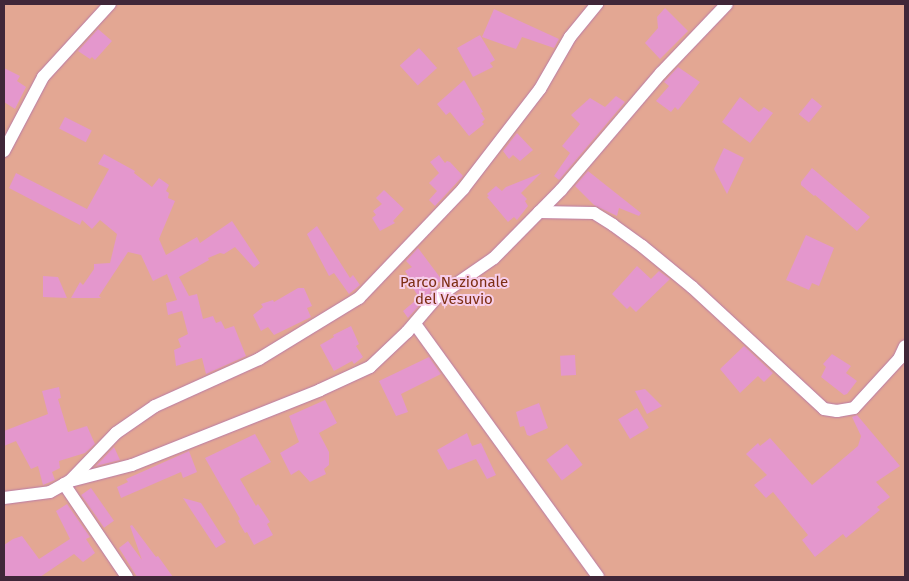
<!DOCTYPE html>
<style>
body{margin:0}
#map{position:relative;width:909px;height:581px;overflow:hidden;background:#f7ceea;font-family:"Fira Sans",sans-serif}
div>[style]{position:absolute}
.green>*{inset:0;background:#e3a793;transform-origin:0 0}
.building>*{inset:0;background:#e497cd;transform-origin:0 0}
.roads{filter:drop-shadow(0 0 1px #b87aa5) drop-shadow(0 0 1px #b87aa5)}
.street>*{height:12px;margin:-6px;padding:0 6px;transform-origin:6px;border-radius:6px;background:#fff}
span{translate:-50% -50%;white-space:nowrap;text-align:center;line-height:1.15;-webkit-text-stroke:4px #f7ceea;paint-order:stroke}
.park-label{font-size:15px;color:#7d2e13}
.frame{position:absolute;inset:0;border:5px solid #402739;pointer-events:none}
</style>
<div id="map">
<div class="green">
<div style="left:4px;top:4px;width:901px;height:573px"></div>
</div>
<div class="building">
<div style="clip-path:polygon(665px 8px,688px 31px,660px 59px,645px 43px,658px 28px,657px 17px)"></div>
<div style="clip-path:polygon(494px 9px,524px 23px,559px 39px,554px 48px,522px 37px,516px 49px,482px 37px)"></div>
<div style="clip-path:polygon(98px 29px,112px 41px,95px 60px,92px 57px,90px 59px,78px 51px)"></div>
<div style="clip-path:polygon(480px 35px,495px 60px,490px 63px,493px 67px,473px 77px,457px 48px)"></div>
<div style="left:419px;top:48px;width:27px;height:26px;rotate:48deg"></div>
<div style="clip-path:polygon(678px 67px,700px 82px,678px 110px,675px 107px,671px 112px,656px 101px,669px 86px,664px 82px)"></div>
<div style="clip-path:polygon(4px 68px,20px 76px,17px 81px,26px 87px,15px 109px,4px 102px)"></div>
<div style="clip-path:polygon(464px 80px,483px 112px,481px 113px,485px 119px,482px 122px,484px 124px,469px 136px,450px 112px,446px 115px,437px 104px)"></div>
<div style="clip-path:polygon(616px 96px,625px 102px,559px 180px,554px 176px,570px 153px,562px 146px,580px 124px,571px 115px,590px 98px,605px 107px)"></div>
<div style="clip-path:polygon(740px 97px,759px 112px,764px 107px,773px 113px,750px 143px,722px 122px)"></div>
<div style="left:812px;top:98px;width:13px;height:21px;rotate:39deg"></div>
<div style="left:65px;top:117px;width:30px;height:13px;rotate:27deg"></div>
<div style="clip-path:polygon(517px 133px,533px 150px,520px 161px,513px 155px,509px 159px,503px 151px)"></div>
<div style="clip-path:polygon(724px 148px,744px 158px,727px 194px,714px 169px)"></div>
<div style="clip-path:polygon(104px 154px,135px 171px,134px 173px,152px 187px,159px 178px,169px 185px,166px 191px,169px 193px,168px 198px,175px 201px,159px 239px,166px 255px,197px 237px,200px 243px,232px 221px,260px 263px,254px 268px,235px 247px,224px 254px,220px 253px,208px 258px,209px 260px,179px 277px,189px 296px,197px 294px,203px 319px,213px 316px,216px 323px,221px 321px,225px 329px,234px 326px,246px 356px,206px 374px,202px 358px,176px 366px,174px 350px,181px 347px,178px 339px,188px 334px,182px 311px,168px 315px,166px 303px,177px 300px,167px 274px,153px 281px,141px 255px,128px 252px,99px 296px,101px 298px,71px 298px,80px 282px,83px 285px,94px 269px,94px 264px,110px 263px,117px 234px,100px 220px,92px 229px,82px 220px,80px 225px,9px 188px,16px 173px,87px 209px,109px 169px,98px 164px)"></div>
<div style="clip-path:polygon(439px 155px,445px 163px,447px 161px,450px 162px,463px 176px,435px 206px,429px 200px,437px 191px,429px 183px,439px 173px,430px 162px)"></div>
<div style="clip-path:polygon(812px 168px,870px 217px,857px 231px,815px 195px,814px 196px,801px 185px,801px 182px)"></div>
<div style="clip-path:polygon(588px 171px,641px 213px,639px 216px,619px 208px,617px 216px,594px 205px,575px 186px)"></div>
<div style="clip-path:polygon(541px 173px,521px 193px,527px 199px,525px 201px,528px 206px,517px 220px,514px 217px,508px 222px,487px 197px,489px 196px,487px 194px,496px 186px,502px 191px,506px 187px)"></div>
<div style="clip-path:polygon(384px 190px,404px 209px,393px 221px,395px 223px,380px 231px,372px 218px,376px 215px,373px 211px,382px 204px,376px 198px)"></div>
<div style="clip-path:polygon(317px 226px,350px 278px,353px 275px,360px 285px,349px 294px,334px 273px,329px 276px,307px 234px)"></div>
<div style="clip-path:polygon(806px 235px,834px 248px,819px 286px,812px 283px,809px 290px,786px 280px)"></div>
<div style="clip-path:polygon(418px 248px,442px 280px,430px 288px,431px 292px,408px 318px,403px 311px,428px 290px,418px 296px,406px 277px,408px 276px,405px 271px,412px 267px,406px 261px)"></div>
<div style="clip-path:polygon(637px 266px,651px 279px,659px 271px,670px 279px,636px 312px,630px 306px,627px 309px,612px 294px)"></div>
<div style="clip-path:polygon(43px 276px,58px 277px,67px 298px,43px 297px)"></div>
<div style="clip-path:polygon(298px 288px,304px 288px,312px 306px,307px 308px,311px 317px,274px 335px,268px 327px,261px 331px,253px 315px,263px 307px,261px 304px,273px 300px,274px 302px)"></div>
<div style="clip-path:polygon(351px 326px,359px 344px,356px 346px,363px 357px,354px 364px,352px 361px,334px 371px,320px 345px,334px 337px,333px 335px)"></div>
<div style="clip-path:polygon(744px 346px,773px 373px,764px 382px,758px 376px,740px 393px,720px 369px)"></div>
<div style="clip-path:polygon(832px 354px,851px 366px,846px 373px,857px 381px,847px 394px,844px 395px,821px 377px,826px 367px,823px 364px)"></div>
<div style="left:575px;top:355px;width:20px;height:15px;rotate:87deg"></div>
<div style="clip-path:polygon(429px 357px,441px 374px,401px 394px,408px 412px,396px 416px,379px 381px)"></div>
<div style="clip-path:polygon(59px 387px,61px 398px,58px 399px,68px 432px,87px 426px,95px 444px,85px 453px,59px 461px,60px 468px,52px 472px,55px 480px,43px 485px,38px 466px,31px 469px,16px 441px,4px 446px,4px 431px,48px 414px,42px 391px)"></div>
<div style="clip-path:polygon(645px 389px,662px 406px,647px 414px,635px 391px)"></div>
<div style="clip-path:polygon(325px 400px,337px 423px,319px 433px,329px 452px,329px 465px,324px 469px,326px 474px,310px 482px,299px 470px,291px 475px,280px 453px,299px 442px,289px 416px)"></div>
<div style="clip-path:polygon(539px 403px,548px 428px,530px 436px,527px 435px,524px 426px,520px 427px,516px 412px)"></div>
<div style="left:637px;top:408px;width:23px;height:22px;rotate:59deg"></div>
<div style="clip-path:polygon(857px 415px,900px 466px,876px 482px,890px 497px,877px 507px,880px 510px,846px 538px,843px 534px,815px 557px,802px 540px,808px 535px,773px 492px,766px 498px,754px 485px,767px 475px,746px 454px,758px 443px,760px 446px,770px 438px,812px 485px,858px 446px,861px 436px,852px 417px)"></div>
<div style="clip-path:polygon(467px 433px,472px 446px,481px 443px,496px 475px,487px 479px,476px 459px,448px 470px,437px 450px)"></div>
<div style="clip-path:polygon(255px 434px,271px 462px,240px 479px,256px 506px,258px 504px,270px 522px,267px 524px,273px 535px,254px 545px,247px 532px,245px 533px,238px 521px,240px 519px,205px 458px)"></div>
<div style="left:567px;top:444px;width:26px;height:26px;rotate:53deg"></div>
<div style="clip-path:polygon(114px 447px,120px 460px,96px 466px)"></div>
<div style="clip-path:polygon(189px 451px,197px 472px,183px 478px,181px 472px,121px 498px,117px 487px,128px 482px,126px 479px)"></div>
<div style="left:91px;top:488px;width:40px;height:12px;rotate:55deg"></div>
<div style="clip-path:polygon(183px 498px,201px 503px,226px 542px,216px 548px)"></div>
<div style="clip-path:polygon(67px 504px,90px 537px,86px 539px,95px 553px,83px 562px,74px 554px,40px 577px,4px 577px,4px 545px,13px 539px,22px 536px,39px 559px,70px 539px,56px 511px)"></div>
<div style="clip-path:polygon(132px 525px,156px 557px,158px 556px,173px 577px,137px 577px,119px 548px,128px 541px,142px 560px,130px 526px)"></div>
</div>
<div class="roads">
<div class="street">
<div style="left:4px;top:151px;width:84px;rotate:-62.2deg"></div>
<div style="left:43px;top:77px;width:99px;rotate:-47.5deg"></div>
<div style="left:539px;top:212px;width:55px;rotate:1deg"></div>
<div style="left:594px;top:213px;width:22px;rotate:32deg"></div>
<div style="left:613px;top:225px;width:36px;rotate:36deg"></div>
<div style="left:642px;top:246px;width:65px;rotate:39.4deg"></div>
<div style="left:692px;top:287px;width:180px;rotate:42.7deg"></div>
<div style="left:824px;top:409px;width:13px;rotate:9deg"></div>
<div style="left:837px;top:411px;width:17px;rotate:-10deg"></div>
<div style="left:854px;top:408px;width:67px;rotate:-47.4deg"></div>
<div style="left:899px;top:359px;width:14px;rotate:-65deg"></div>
<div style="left:415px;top:324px;width:312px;rotate:54.1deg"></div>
<div style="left:70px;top:481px;width:64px;rotate:-14.5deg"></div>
<div style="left:132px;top:465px;width:202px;rotate:-21.7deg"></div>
<div style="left:320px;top:390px;width:55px;rotate:-24.7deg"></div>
<div style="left:370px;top:367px;width:51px;rotate:-43.4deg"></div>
<div style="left:407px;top:332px;width:45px;rotate:-49.5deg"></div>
<div style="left:436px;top:298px;width:70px;rotate:-34.6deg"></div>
<div style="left:494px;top:258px;width:95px;rotate:-45.4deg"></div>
<div style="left:561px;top:190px;width:154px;rotate:-49.5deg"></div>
<div style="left:661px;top:73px;width:95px;rotate:-46.3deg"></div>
<div style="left:64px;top:484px;width:112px;rotate:55.9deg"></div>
<div style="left:4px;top:498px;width:46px;rotate:-7.4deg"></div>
<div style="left:50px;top:492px;width:23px;rotate:-29deg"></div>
<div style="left:70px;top:481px;width:66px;rotate:-46.2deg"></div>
<div style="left:116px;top:433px;width:47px;rotate:-34.7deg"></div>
<div style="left:155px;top:406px;width:114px;rotate:-24.3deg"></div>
<div style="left:259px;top:359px;width:117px;rotate:-31.4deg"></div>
<div style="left:359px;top:298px;width:151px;rotate:-46.3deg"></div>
<div style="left:463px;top:189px;width:126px;rotate:-52.4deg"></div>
<div style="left:540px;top:89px;width:60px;rotate:-60deg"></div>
<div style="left:570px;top:37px;width:43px;rotate:-50.7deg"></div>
</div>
</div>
<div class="park-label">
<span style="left:454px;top:291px">Parco Nazionale<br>del Vesuvio</span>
</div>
<div class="frame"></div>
</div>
